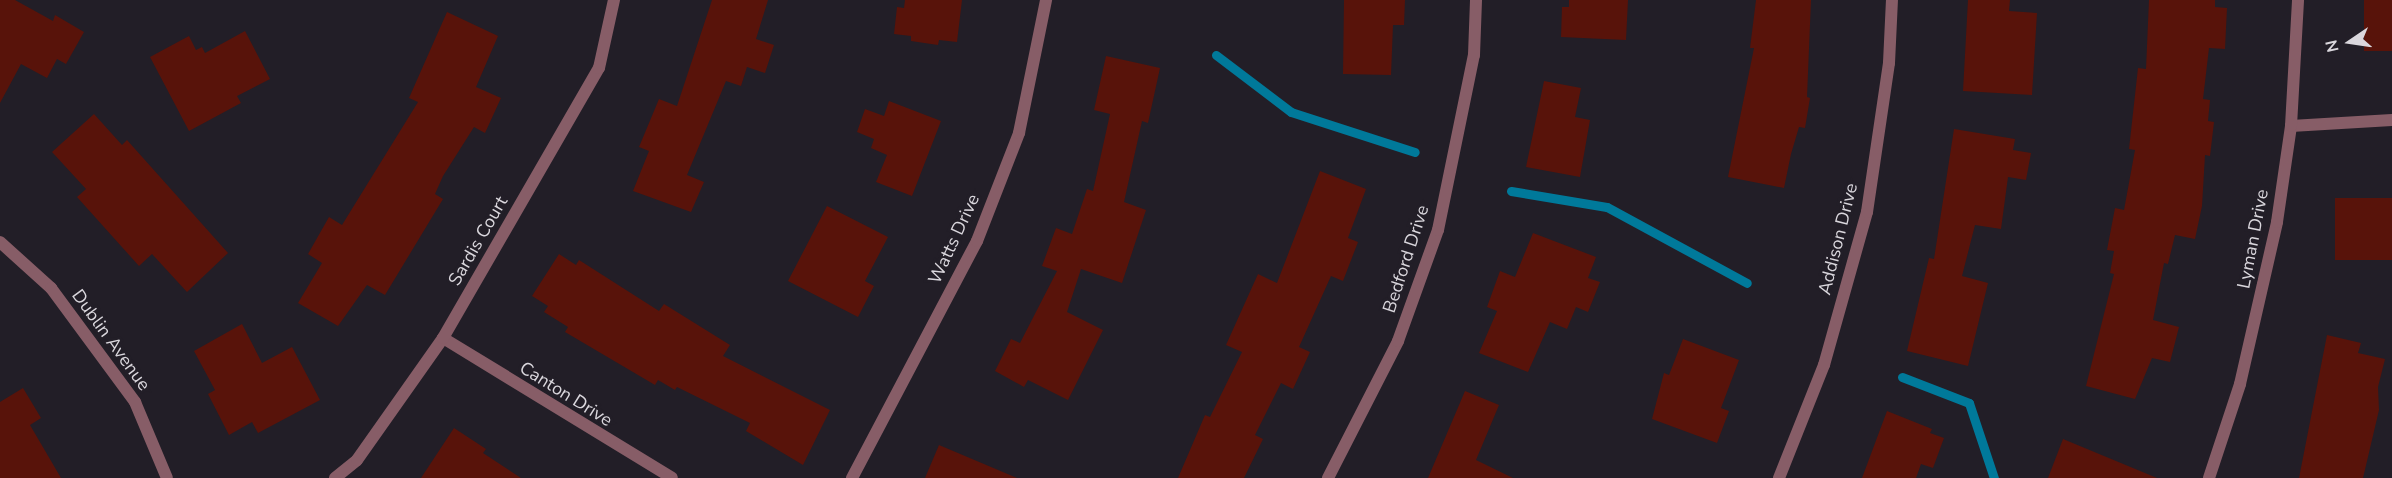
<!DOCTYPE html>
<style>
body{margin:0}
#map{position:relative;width:2392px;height:478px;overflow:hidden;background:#221e27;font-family:"Nunito Sans",sans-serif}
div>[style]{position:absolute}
.stream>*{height:9px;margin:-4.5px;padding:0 4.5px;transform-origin:4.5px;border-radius:4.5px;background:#00799a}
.building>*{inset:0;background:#58130a;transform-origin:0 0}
.street>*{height:12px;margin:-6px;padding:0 6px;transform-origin:6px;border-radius:6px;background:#875d67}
span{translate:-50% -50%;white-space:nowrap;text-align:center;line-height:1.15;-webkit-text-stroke:6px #221e27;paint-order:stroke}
.street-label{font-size:18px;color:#dad7dd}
.north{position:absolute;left:2320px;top:12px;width:60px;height:60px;-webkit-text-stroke:4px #221e27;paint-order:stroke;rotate:257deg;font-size:16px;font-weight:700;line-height:24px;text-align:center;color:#dad7dd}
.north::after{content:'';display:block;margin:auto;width:21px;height:27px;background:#dad7dd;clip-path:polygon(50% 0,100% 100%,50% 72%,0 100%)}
</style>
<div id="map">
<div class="stream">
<div style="left:1216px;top:55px;width:94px;rotate:37.2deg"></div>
<div style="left:1291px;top:112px;width:130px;rotate:17.9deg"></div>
<div style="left:1511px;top:191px;width:97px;rotate:9.5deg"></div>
<div style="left:1607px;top:207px;width:159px;rotate:28.5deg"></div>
<div style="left:1902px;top:377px;width:72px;rotate:21.2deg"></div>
<div style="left:1969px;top:403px;width:79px;rotate:71.6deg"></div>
</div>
<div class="building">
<div style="clip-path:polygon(0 0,15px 0,53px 21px,55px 15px,84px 32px,66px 64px,57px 59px,47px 78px,21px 64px,0 103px)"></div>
<div style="clip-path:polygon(712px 0,768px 0,756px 39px,774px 45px,765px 73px,747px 67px,741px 86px,726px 81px,687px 175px,704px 182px,691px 212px,633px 191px,649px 151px,639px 147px,659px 99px,677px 106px)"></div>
<div style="clip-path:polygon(905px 0,962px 0,957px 42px,939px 40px,938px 45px,911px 41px,911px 36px,894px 34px,897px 7px,904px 8px)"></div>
<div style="clip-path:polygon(1344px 0,1405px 0,1404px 25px,1393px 25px,1391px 75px,1343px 74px)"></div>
<div style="clip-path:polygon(1569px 0,1628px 0,1626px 40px,1561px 37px,1562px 7px,1569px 7px)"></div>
<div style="clip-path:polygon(1756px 0,1811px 0,1807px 97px,1810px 98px,1805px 128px,1799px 127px,1791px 154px,1784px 188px,1728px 177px,1754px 48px,1750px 48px)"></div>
<div style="clip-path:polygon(1968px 0,2010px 0,2009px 11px,2037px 13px,2032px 95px,1963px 91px)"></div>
<div style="clip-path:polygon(2149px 0,2215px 0,2215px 7px,2227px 8px,2225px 49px,2209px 48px,2203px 99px,2210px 100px,2208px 121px,2214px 122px,2210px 156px,2205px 155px,2202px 206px,2195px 239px,2175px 235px,2168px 264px,2164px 263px,2153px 320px,2179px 327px,2170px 362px,2152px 358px,2135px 399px,2086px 386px,2114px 274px,2110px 273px,2114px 251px,2107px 250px,2115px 208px,2124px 210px,2135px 150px,2129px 149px,2138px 68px,2146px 69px)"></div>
<div style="left:2364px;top:0;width:28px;height:51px"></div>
<div style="clip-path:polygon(447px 12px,498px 36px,476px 87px,501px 98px,485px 133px,474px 127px,443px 176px,435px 194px,443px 199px,385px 295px,367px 285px,338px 326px,298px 303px,322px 263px,308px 254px,329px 217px,342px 225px,418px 102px,409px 98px)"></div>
<div style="clip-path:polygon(245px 31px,270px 79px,237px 96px,241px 103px,189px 131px,150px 57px,189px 36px,196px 50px,202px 47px,205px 53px)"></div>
<div style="clip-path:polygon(1106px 56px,1160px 68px,1148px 123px,1142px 121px,1124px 202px,1146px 210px,1122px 283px,1081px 269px,1067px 312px,1103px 330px,1068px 400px,1028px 380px,1024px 387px,995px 371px,1011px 339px,1020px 343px,1057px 271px,1042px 266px,1056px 228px,1072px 234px,1087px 189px,1093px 191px,1110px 114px,1094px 110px)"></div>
<div style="clip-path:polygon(1544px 81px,1581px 88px,1575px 117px,1590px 120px,1580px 177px,1526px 167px)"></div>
<div style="clip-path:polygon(889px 101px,941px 121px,912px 196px,876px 182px,887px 155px,871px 148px,874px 139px,857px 132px,865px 109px,884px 116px)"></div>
<div style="clip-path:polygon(94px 114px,122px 145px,127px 140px,228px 253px,187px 292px,152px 254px,139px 266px,77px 197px,86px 189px,52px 152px)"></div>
<div style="clip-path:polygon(1954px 129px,2015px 139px,2013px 150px,2031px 153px,2026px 180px,2008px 177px,2001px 229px,1975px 225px,1962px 276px,1988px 283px,1968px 366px,1907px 351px,1929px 258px,1934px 259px)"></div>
<div style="clip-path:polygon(1320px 171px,1366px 189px,1348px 238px,1358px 242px,1343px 281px,1331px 276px,1299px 347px,1310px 352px,1293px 389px,1281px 383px,1255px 435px,1263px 439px,1244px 478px,1178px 478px,1205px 415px,1210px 417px,1242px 352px,1226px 345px,1258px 274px,1277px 283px)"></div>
<div style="left:2392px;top:198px;width:62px;height:57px;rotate:90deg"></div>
<div style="clip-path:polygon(827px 206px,888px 237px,865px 281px,874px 286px,858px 317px,788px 281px)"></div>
<div style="clip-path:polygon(1533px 233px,1596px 257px,1588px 278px,1600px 282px,1588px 312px,1576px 307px,1567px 329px,1550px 322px,1528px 372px,1479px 353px,1497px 311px,1487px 307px,1500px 271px,1515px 277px)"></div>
<div style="clip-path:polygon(559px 254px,576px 265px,579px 260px,659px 311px,664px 304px,730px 345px,723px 356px,830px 410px,803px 465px,746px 431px,750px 423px,677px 387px,675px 390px,658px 380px,655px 385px,565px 332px,568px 327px,544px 312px,548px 306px,532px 296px)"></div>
<div style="clip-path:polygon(242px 324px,262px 363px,292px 347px,320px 400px,258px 433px,252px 422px,229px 435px,208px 394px,215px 390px,194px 351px)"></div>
<div style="clip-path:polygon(2327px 335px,2361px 343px,2358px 353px,2385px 359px,2378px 387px,2379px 410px,2363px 478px,2299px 478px)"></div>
<div style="clip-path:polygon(1683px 339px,1739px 360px,1721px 408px,1729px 411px,1717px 443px,1652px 419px,1664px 373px,1669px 375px)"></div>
<div style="clip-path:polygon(23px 388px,41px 418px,30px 425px,61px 478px,0 478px,0 402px)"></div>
<div style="clip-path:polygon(1465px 391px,1499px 405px,1476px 460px,1513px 478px,1428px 478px)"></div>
<div style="clip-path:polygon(1887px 411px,1932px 429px,1930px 433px,1944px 438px,1933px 468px,1921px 464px,1916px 478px,1862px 478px)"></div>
<div style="clip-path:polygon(454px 428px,486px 449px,483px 453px,521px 478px,421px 478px)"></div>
<div style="clip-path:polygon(2063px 439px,2157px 478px,2048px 478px)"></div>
<div style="clip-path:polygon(939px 445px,1017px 478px,925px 478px)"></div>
</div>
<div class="street">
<div style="left:2291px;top:126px;width:101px;rotate:-3.4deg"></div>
<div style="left:0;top:242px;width:69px;rotate:42deg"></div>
<div style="left:51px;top:288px;width:142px;rotate:53.6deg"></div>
<div style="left:135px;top:402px;width:82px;rotate:67.2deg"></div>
<div style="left:443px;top:338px;width:268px;rotate:31.4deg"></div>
<div style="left:335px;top:478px;width:28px;rotate:-39deg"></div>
<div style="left:357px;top:460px;width:149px;rotate:-54.8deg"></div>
<div style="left:443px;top:338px;width:312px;rotate:-60deg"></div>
<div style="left:599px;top:68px;width:70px;rotate:-77.6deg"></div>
<div style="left:852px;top:478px;width:268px;rotate:-62.2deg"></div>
<div style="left:977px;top:241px;width:116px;rotate:-68.7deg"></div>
<div style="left:1019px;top:133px;width:136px;rotate:-78.5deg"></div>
<div style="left:1328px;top:478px;width:154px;rotate:-62.9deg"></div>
<div style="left:1398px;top:341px;width:118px;rotate:-70.2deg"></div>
<div style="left:1438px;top:230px;width:179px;rotate:-78.4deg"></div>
<div style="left:1474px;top:55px;width:55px;rotate:-87.9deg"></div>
<div style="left:1779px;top:478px;width:122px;rotate:-68.3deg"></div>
<div style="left:1824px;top:365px;width:159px;rotate:-74.3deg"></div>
<div style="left:1867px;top:212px;width:151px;rotate:-81.6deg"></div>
<div style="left:1889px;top:63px;width:63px;rotate:-87.3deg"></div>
<div style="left:2209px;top:478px;width:99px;rotate:-71.7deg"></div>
<div style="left:2240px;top:384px;width:166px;rotate:-77.1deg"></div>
<div style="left:2277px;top:222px;width:97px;rotate:-81.7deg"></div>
<div style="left:2291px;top:126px;width:126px;rotate:-86.8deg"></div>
</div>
<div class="street-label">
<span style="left:954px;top:239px;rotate:-65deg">Watts Drive</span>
<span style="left:1838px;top:239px;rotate:-76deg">Addison Drive</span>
<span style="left:2253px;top:239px;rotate:-79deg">Lyman Drive</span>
<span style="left:478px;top:241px;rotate:-60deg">Sardis Court</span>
<span style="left:1406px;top:259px;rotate:-72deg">Bedford Drive</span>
<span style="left:111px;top:340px;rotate:54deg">Dublin Avenue</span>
<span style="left:566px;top:394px;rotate:32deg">Canton Drive</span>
</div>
<div class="north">N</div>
</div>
